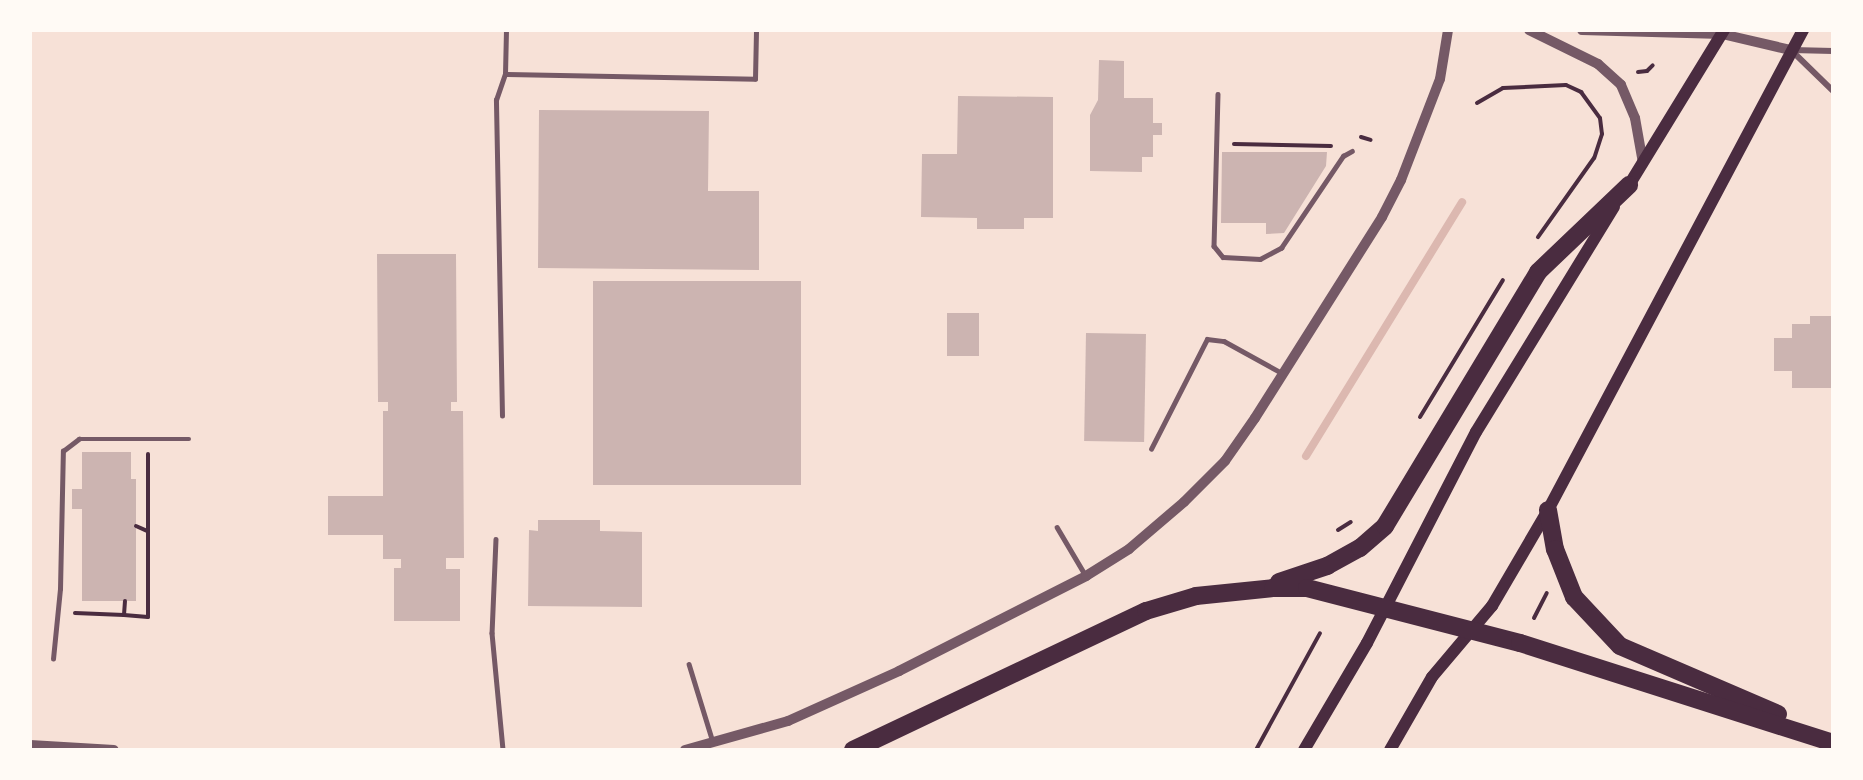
<!DOCTYPE html>
<style>
body{margin:0}
#map{position:relative;width:1863px;height:780px;overflow:hidden;background:#f7e1d7;font-family:Arial,sans-serif}
div>[style]{position:absolute}
.stream>*{height:8px;margin:-4px;padding:0 4px;transform-origin:4px;border-radius:4px;background:#dcb8b0}
.building>*{inset:0;background:#ccb4b1;transform-origin:0 0}
.path>*{height:4px;margin:-2px;padding:0 2px;transform-origin:2px;border-radius:2px;background:#4a2c40}
.service>*{height:4.5px;margin:-2.25px;padding:0 2.25px;transform-origin:2.25px;border-radius:2.25px;background:#755966}
.minor>*{height:6px;margin:-3px;padding:0 3px;transform-origin:3px;border-radius:3px;background:#755966}
.tertiary>*{height:10px;margin:-5px;padding:0 5px;transform-origin:5px;border-radius:5px;background:#755966}
.secondary>*{height:12px;margin:-6px;padding:0 6px;transform-origin:6px;border-radius:6px;background:#4a2c40}
.motorway>*{height:18px;margin:-9px;padding:0 9px;transform-origin:9px;border-radius:9px;background:#4a2c40}
span{translate:-50% -50%;white-space:nowrap;text-align:center;line-height:1.15;-webkit-text-stroke:6px #fffaf5;paint-order:stroke}
.frame{position:absolute;inset:0;border:32px solid #fffaf5;pointer-events:none}
</style>
<div id="map">
<div class="stream">
<div style="left:1306px;top:456px;width:298px;rotate:-58.4deg"></div>
</div>
<div class="building">
<div style="clip-path:polygon(1099px 60px,1124px 61px,1124px 98px,1153px 98px,1153px 123px,1162px 123px,1162px 135px,1153px 135px,1153px 157px,1142px 157px,1142px 172px,1090px 171px,1090px 115px,1098px 100px)"></div>
<div style="clip-path:polygon(958px 96px,1053px 97px,1053px 218px,1024px 218px,1024px 229px,977px 229px,977px 218px,921px 217px,922px 154px,957px 154px)"></div>
<div style="clip-path:polygon(539px 110px,709px 111px,708px 191px,759px 191px,759px 270px,538px 268px)"></div>
<div style="clip-path:polygon(1222px 152px,1327px 152px,1326px 166px,1284px 233px,1266px 234px,1266px 223px,1221px 223px)"></div>
<div style="clip-path:polygon(377px 254px,456px 254px,457px 402px,451px 402px,451px 411px,463px 411px,464px 558px,446px 558px,446px 569px,460px 569px,460px 621px,394px 621px,394px 568px,401px 568px,401px 559px,383px 559px,383px 535px,328px 535px,328px 496px,383px 496px,383px 411px,388px 411px,388px 402px,378px 402px)"></div>
<div style="left:593px;top:281px;width:208px;height:204px"></div>
<div style="left:947px;top:313px;width:32px;height:43px"></div>
<div style="clip-path:polygon(1810px 316px,1833px 316px,1833px 388px,1792px 388px,1792px 371px,1774px 371px,1774px 338px,1792px 338px,1792px 324px,1810px 324px)"></div>
<div style="left:1086px;top:333px;width:60px;height:108px;rotate:1deg"></div>
<div style="clip-path:polygon(82px 452px,131px 452px,131px 479px,136px 479px,136px 601px,82px 601px,82px 509px,72px 509px,72px 489px,82px 489px)"></div>
<div style="clip-path:polygon(538px 520px,600px 520px,600px 531px,642px 532px,642px 607px,528px 606px,529px 530px,538px 531px)"></div>
</div>
<div class="path">
<div style="left:1638px;top:72px;width:9px;rotate:-6deg"></div>
<div style="left:1647px;top:71px;width:8px;rotate:-45deg"></div>
<div style="left:1477px;top:103px;width:30px;rotate:-30deg"></div>
<div style="left:1503px;top:88px;width:63px;rotate:-2.7deg"></div>
<div style="left:1566px;top:85px;width:17px;rotate:25deg"></div>
<div style="left:1581px;top:92px;width:32px;rotate:54deg"></div>
<div style="left:1600px;top:118px;width:16px;rotate:83deg"></div>
<div style="left:1602px;top:134px;width:25px;rotate:108deg"></div>
<div style="left:1594px;top:158px;width:97px;rotate:125.3deg"></div>
<div style="left:1361px;top:137px;width:10px;rotate:17deg"></div>
<div style="left:1234px;top:144px;width:97px;rotate:1.2deg"></div>
<div style="left:1420px;top:417px;width:160px;rotate:-58.8deg"></div>
<div style="left:136px;top:526px;width:12px;rotate:24deg"></div>
<div style="left:1338px;top:530px;width:15px;rotate:-32deg"></div>
<div style="left:75px;top:613px;width:49px;rotate:2.3deg"></div>
<div style="left:124px;top:615px;width:14px;rotate:-86deg"></div>
<div style="left:124px;top:615px;width:24px;rotate:5deg"></div>
<div style="left:148px;top:617px;width:163px;rotate:-90deg"></div>
<div style="left:1534px;top:618px;width:28px;rotate:-63deg"></div>
<div style="left:1256px;top:750px;width:133px;rotate:-61.3deg"></div>
</div>
<div class="service">
<div style="left:505px;top:74px;width:250px;rotate:1.1deg"></div>
<div style="left:755px;top:79px;width:49px;rotate:-88.8deg"></div>
<div style="left:1218px;top:94px;width:152px;rotate:91.5deg"></div>
<div style="left:1214px;top:246px;width:14px;rotate:51deg"></div>
<div style="left:1223px;top:257px;width:37px;rotate:3deg"></div>
<div style="left:1260px;top:259px;width:24px;rotate:-28deg"></div>
<div style="left:1281px;top:248px;width:111px;rotate:-56deg"></div>
<div style="left:1343px;top:156px;width:10px;rotate:-29deg"></div>
<div style="left:502px;top:416px;width:316px;rotate:-91.1deg"></div>
<div style="left:496px;top:100px;width:28px;rotate:-71deg"></div>
<div style="left:505px;top:74px;width:44px;rotate:-88.7deg"></div>
<div style="left:1151px;top:449px;width:123px;rotate:-63deg"></div>
<div style="left:1207px;top:339px;width:17px;rotate:7deg"></div>
<div style="left:1224px;top:341px;width:66px;rotate:28.9deg"></div>
<div style="left:1057px;top:527px;width:57px;rotate:59.4deg"></div>
<div style="left:496px;top:539px;width:94px;rotate:92.4deg"></div>
<div style="left:492px;top:633px;width:118px;rotate:84.6deg"></div>
<div style="left:53px;top:659px;width:70px;rotate:-84.3deg"></div>
<div style="left:60px;top:589px;width:138px;rotate:-88.8deg"></div>
<div style="left:63px;top:451px;width:20px;rotate:-37deg"></div>
<div style="left:79px;top:439px;width:110px"></div>
<div style="left:689px;top:664px;width:82px;rotate:72.9deg"></div>
</div>
<div class="minor">
<div style="left:1791px;top:50px;width:59px;rotate:44.3deg"></div>
<div style="left:1792px;top:50px;width:41px;rotate:1.4deg"></div>
</div>
<div class="tertiary">
<div style="left:1529px;top:30px;width:77px;rotate:26.2deg"></div>
<div style="left:1598px;top:64px;width:31px;rotate:42deg"></div>
<div style="left:1621px;top:85px;width:36px;rotate:67deg"></div>
<div style="left:1635px;top:118px;width:46px;rotate:79.9deg"></div>
<div style="left:1582px;top:30px;width:140px;rotate:1.6deg"></div>
<div style="left:1722px;top:34px;width:71px;rotate:13.1deg"></div>
<div style="left:30px;top:745px;width:84px;rotate:3.4deg"></div>
<div style="left:685px;top:750px;width:107px;rotate:-15.7deg"></div>
<div style="left:788px;top:721px;width:122px;rotate:-24.2deg"></div>
<div style="left:899px;top:671px;width:210px;rotate:-26.9deg"></div>
<div style="left:1086px;top:576px;width:51px;rotate:-32.1deg"></div>
<div style="left:1129px;top:549px;width:72px;rotate:-40.5deg"></div>
<div style="left:1184px;top:502px;width:58px;rotate:-45deg"></div>
<div style="left:1225px;top:461px;width:52px;rotate:-55.1deg"></div>
<div style="left:1255px;top:418px;width:238px;rotate:-57.7deg"></div>
<div style="left:1382px;top:217px;width:42px;rotate:-62.8deg"></div>
<div style="left:1401px;top:180px;width:108px;rotate:-68.9deg"></div>
<div style="left:1440px;top:79px;width:50px;rotate:-80.7deg"></div>
</div>
<div class="secondary">
<div style="left:1626px;top:190px;width:188px;rotate:-58.5deg"></div>
<div style="left:1304px;top:750px;width:124px;rotate:-59.5deg"></div>
<div style="left:1367px;top:643px;width:237px;rotate:-62.7deg"></div>
<div style="left:1476px;top:432px;width:264px;rotate:-58.5deg"></div>
<div style="left:1390px;top:750px;width:84px;rotate:-60.1deg"></div>
<div style="left:1432px;top:677px;width:93px;rotate:-49.8deg"></div>
<div style="left:1492px;top:606px;width:111px;rotate:-59.7deg"></div>
<div style="left:1548px;top:510px;width:544px;rotate:-62.02deg"></div>
</div>
<div class="motorway">
<div style="left:1548px;top:510px;width:40px;rotate:80deg"></div>
<div style="left:1555px;top:549px;width:52px;rotate:68.4deg"></div>
<div style="left:1574px;top:597px;width:67px;rotate:46.8deg"></div>
<div style="left:1620px;top:646px;width:172px;rotate:23.3deg"></div>
<div style="left:1279px;top:582px;width:51px;rotate:-18.4deg"></div>
<div style="left:1327px;top:566px;width:38px;rotate:-29deg"></div>
<div style="left:1360px;top:548px;width:33px;rotate:-41deg"></div>
<div style="left:1385px;top:526px;width:297px;rotate:-58.9deg"></div>
<div style="left:1538px;top:272px;width:126px;rotate:-43.7deg"></div>
<div style="left:853px;top:750px;width:324px;rotate:-25.4deg"></div>
<div style="left:1146px;top:611px;width:52px;rotate:-16.7deg"></div>
<div style="left:1196px;top:596px;width:77px;rotate:-5.9deg"></div>
<div style="left:1273px;top:588px;width:34px"></div>
<div style="left:1307px;top:588px;width:220px;rotate:14.5deg"></div>
<div style="left:1520px;top:643px;width:329px;rotate:17.7deg"></div>
</div>
<div class="frame"></div>
</div>
